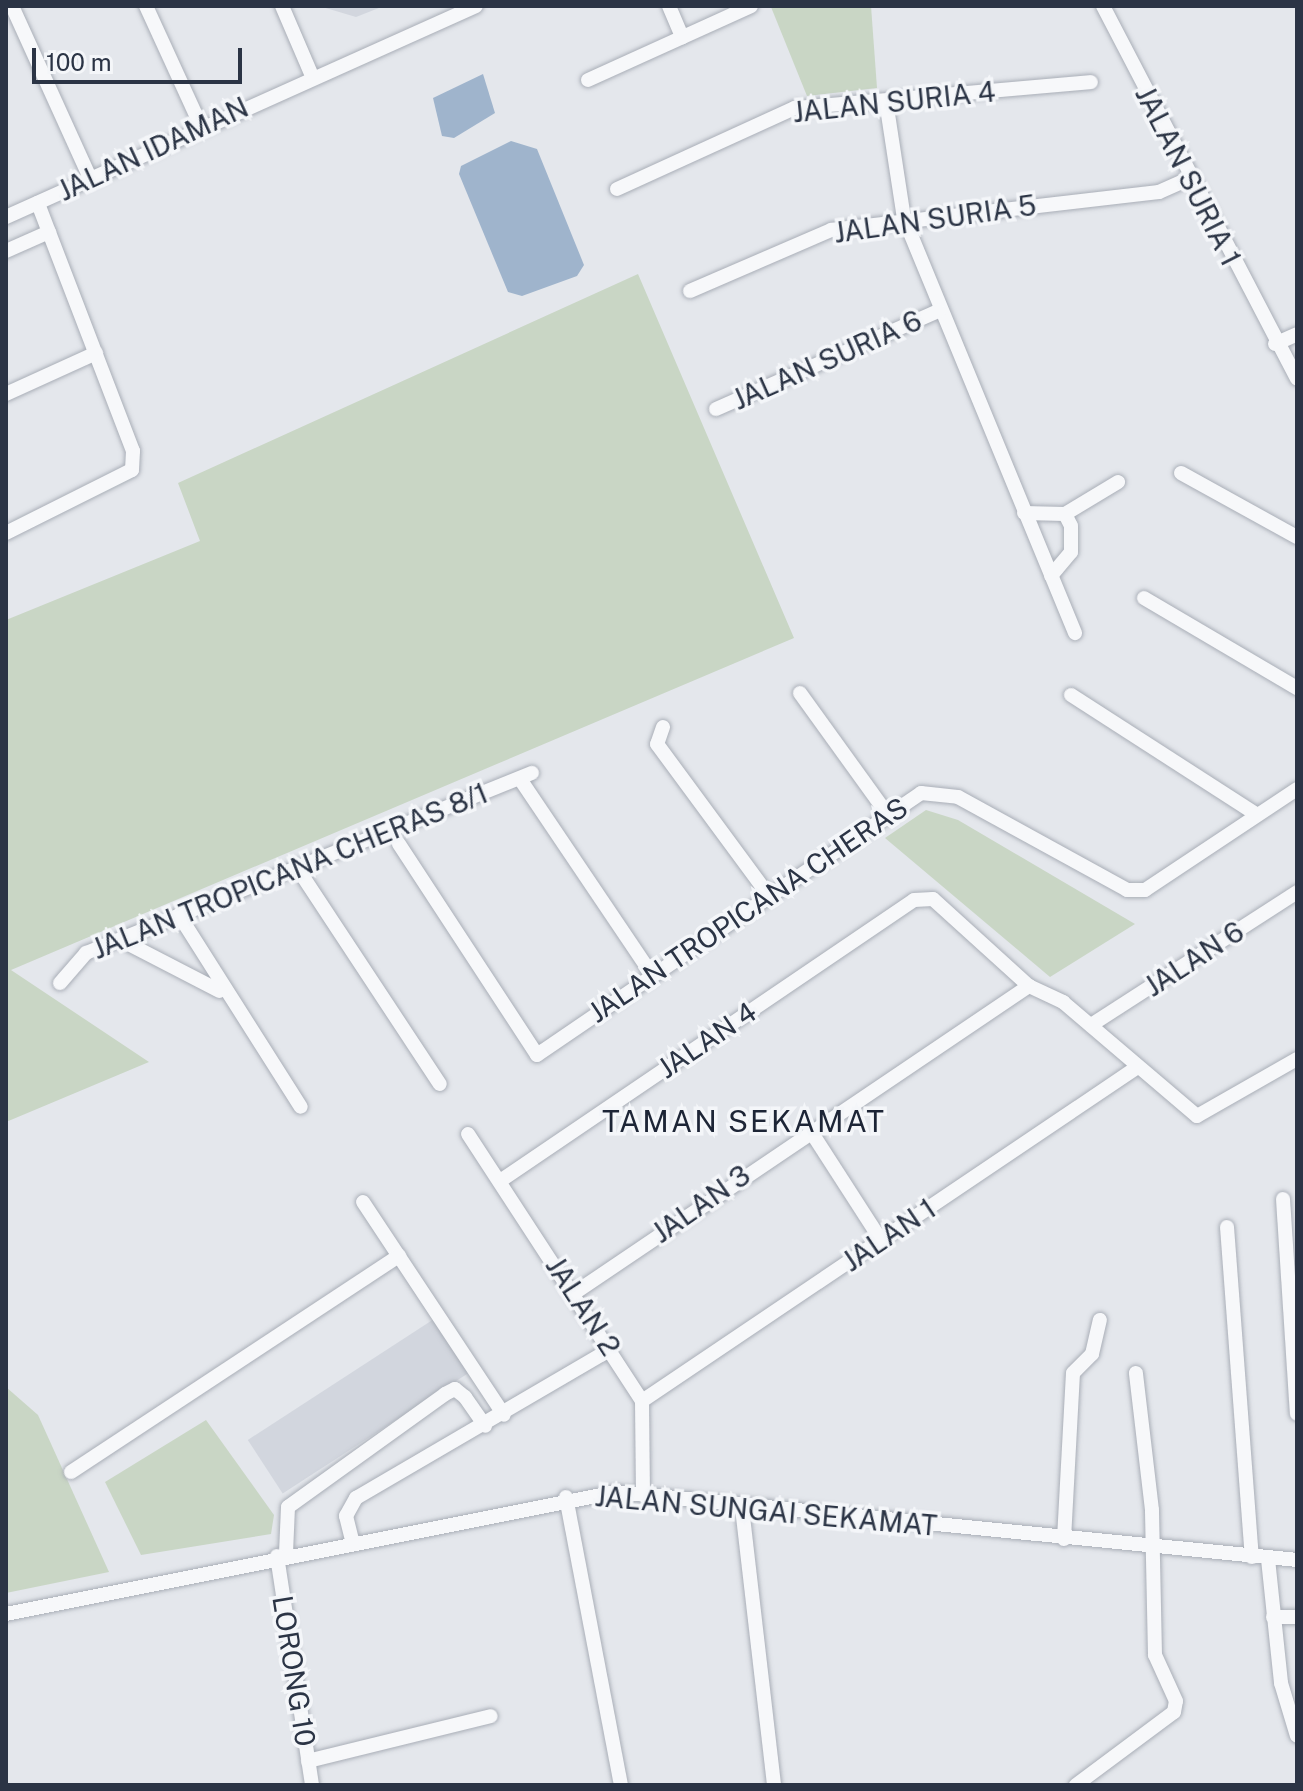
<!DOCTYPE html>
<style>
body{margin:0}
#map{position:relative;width:1303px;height:1791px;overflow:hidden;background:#e4e7ec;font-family:"Public Sans",sans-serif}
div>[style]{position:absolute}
.built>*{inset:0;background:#d2d6de;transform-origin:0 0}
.green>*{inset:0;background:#c9d6c5}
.water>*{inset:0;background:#9fb4cc}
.roads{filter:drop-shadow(0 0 2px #a9aeb7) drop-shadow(0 0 2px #a9aeb7)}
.minor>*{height:14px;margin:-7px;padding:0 7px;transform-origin:7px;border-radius:7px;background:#f7f8fa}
span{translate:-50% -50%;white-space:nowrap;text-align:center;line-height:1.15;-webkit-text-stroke:7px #f4f6f9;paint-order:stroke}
.street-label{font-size:28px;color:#2b3445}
.neighbourhood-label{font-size:30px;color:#1d2536;letter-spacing:2px}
.frame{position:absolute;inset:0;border:8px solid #2b3445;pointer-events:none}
.scale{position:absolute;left:32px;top:48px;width:210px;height:36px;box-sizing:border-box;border:4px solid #2b3445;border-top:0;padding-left:10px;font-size:24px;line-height:28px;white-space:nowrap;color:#2b3445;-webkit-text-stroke:6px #f4f6f9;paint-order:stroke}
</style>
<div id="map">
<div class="built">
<div style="clip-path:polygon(319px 6px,384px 6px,356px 17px)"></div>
<div style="left:434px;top:1319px;width:64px;height:222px;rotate:57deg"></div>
</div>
<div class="green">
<div style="clip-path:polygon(871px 6px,877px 88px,807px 96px,771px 7px)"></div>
<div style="clip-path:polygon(638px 274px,794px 638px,11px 970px,149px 1062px,6px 1122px,6px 620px,200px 541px,178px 483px)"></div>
<div style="clip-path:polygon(926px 810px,958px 820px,1135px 924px,1050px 977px,885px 838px)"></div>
<div style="clip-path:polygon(6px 1387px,38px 1415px,109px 1572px,6px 1593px)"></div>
<div style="clip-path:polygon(206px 1420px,274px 1515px,271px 1534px,141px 1555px,105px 1482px)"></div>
</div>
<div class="water">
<div style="clip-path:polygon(483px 74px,495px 113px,454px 138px,442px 136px,433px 98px)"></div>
<div style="clip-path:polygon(511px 141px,537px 149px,584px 265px,577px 276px,522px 296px,508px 292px,459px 174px,461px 166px)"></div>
</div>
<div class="roads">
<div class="minor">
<div style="left:12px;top:6px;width:189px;rotate:65.6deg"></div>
<div style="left:146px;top:6px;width:132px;rotate:65.4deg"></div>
<div style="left:282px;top:6px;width:76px;rotate:66.8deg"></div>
<div style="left:669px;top:6px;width:34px;rotate:67deg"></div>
<div style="left:1103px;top:6px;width:420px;rotate:62.5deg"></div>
<div style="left:588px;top:80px;width:179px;rotate:-24.4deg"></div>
<div style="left:886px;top:101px;width:118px;rotate:81.3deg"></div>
<div style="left:904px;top:218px;width:449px;rotate:67.6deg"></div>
<div style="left:617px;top:189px;width:196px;rotate:-24.5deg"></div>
<div style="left:795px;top:108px;width:297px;rotate:-5deg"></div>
<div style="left:6px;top:217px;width:515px;rotate:-24.18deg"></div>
<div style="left:6px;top:251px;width:47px;rotate:-23.8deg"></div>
<div style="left:690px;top:291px;width:154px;rotate:-23.4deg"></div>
<div style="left:831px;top:230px;width:330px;rotate:-6.6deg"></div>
<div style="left:1159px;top:192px;width:32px;rotate:-24deg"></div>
<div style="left:1275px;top:344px;width:24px;rotate:-24deg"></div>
<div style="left:6px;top:394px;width:99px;rotate:-24.5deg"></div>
<div style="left:716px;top:409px;width:243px;rotate:-23.8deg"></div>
<div style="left:1181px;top:473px;width:132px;rotate:28.9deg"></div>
<div style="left:1024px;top:513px;width:41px;rotate:1.4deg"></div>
<div style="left:1065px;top:514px;width:13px;rotate:63deg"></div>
<div style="left:1071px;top:526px;width:26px;rotate:90deg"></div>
<div style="left:1071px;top:552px;width:31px;rotate:130deg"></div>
<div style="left:1065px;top:514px;width:62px;rotate:-31.1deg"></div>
<div style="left:6px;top:533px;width:141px;rotate:-26.6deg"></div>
<div style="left:132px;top:470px;width:19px;rotate:-87deg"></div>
<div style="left:133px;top:451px;width:266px;rotate:-111deg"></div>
<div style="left:1144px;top:598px;width:178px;rotate:30.5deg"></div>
<div style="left:800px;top:693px;width:150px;rotate:54.2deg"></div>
<div style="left:1071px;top:695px;width:220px;rotate:32.8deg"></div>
<div style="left:663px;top:727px;width:18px;rotate:109deg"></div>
<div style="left:657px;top:744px;width:189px;rotate:53.6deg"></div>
<div style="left:520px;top:779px;width:234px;rotate:56deg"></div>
<div style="left:399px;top:844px;width:252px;rotate:56.8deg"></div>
<div style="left:537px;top:1055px;width:465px;rotate:-34.3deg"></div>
<div style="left:921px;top:793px;width:37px;rotate:6deg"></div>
<div style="left:958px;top:797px;width:193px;rotate:28.8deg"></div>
<div style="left:1127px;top:890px;width:18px"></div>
<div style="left:1145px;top:890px;width:182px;rotate:-33.6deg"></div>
<div style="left:296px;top:866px;width:261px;rotate:56.6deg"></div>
<div style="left:179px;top:915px;width:227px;rotate:57.6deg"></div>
<div style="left:121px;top:940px;width:111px;rotate:27.3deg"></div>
<div style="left:60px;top:983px;width:40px;rotate:-49deg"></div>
<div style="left:86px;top:953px;width:481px;rotate:-22deg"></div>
<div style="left:1091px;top:1025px;width:245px;rotate:-32.8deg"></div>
<div style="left:810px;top:1130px;width:131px;rotate:57.2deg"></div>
<div style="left:468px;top:1134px;width:319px;rotate:56.9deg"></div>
<div style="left:642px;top:1401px;width:94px;rotate:89.4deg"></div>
<div style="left:500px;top:1181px;width:500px;rotate:-34.17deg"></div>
<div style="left:914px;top:900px;width:19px;rotate:-3deg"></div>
<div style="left:933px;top:899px;width:130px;rotate:42.2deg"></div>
<div style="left:1029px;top:986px;width:38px;rotate:25deg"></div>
<div style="left:1063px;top:1002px;width:176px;rotate:40.4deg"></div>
<div style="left:1197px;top:1116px;width:115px;rotate:-29.7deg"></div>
<div style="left:1283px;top:1199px;width:215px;rotate:86.3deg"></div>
<div style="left:363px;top:1202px;width:255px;rotate:56.5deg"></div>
<div style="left:1227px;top:1227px;width:331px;rotate:85.7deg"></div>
<div style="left:576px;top:1292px;width:547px;rotate:-34.04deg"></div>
<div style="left:642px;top:1401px;width:596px;rotate:-33.98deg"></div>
<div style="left:71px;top:1472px;width:393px;rotate:-33.4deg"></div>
<div style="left:566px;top:1497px;width:293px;rotate:79.2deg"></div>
<div style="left:742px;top:1508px;width:279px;rotate:83.4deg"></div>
<div style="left:1064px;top:1539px;width:166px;rotate:-86.9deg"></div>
<div style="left:1073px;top:1373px;width:27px;rotate:-45deg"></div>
<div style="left:1092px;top:1354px;width:35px;rotate:-77deg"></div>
<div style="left:352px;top:1540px;width:25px;rotate:-104deg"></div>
<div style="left:346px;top:1516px;width:21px;rotate:-61deg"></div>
<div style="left:356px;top:1498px;width:295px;rotate:-30.3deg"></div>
<div style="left:286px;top:1553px;width:46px;rotate:-87.5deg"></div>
<div style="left:288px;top:1507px;width:193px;rotate:-35.7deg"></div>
<div style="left:445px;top:1394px;width:11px;rotate:-27deg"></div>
<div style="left:455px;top:1389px;width:13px;rotate:39deg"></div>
<div style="left:465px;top:1397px;width:35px;rotate:55deg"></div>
<div style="left:277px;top:1556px;width:232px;rotate:81.3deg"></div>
<div style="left:1268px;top:1559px;width:125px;rotate:84deg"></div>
<div style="left:1281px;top:1683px;width:55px;rotate:73.2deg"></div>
<div style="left:6px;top:1614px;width:622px;rotate:-11.31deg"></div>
<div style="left:616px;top:1492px;width:684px;rotate:5.7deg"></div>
<div style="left:1273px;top:1617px;width:24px"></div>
<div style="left:308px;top:1761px;width:188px;rotate:-13.8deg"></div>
<div style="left:1076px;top:1785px;width:122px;rotate:-36.7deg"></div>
<div style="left:1174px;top:1712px;width:11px;rotate:-80deg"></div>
<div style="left:1176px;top:1701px;width:51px;rotate:-114.5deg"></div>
<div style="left:1155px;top:1655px;width:145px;rotate:-91.2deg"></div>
<div style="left:1152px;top:1510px;width:138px;rotate:-96.7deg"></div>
</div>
</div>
<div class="street-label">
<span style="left:894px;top:102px;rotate:-6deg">JALAN SURIA 4</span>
<span style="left:153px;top:149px;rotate:-25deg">JALAN IDAMAN</span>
<span style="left:1188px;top:176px;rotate:63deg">JALAN SURIA 1</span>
<span style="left:935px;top:219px;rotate:-8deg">JALAN SURIA 5</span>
<span style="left:827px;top:360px;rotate:-24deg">JALAN SURIA 6</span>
<span style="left:290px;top:871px;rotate:-22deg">JALAN TROPICANA CHERAS 8/1</span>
<span style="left:748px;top:910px;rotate:-34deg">JALAN TROPICANA CHERAS</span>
<span style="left:1194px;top:959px;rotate:-33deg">JALAN 6</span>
<span style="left:707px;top:1040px;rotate:-34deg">JALAN 4</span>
<span style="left:701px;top:1204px;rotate:-35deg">JALAN 3</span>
<span style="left:889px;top:1235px;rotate:-34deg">JALAN 1</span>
<span style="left:583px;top:1306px;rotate:57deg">JALAN 2</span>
<span style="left:766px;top:1511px;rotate:5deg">JALAN SUNGAI SEKAMAT</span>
<span style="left:294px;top:1671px;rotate:81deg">LORONG 10</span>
</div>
<div class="neighbourhood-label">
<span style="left:744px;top:1121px">TAMAN SEKAMAT</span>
</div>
<div class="frame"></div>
<div class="scale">100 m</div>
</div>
